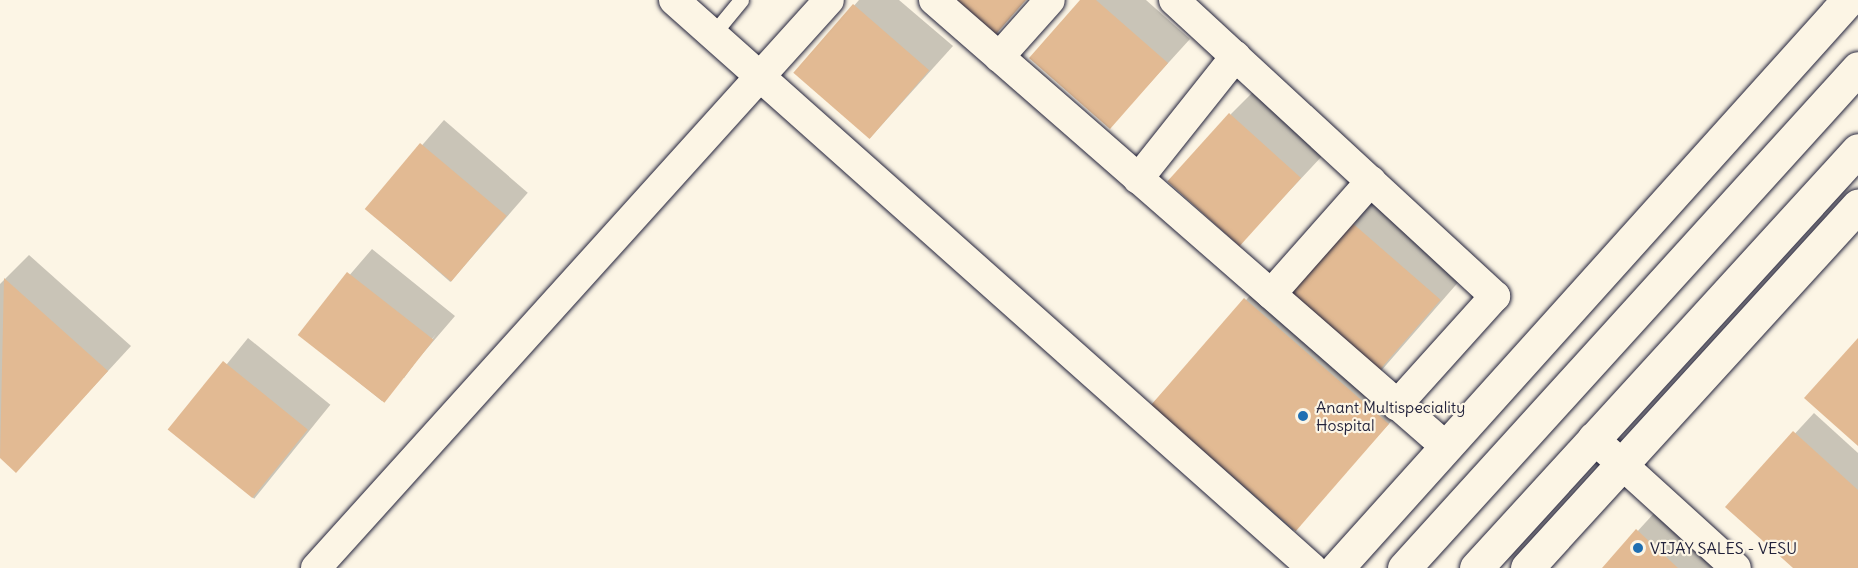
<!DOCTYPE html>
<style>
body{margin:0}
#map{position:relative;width:1858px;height:568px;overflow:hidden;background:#fcf5e5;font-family:Delius,sans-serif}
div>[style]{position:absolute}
.shadow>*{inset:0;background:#0003;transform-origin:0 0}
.building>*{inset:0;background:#e2ba93;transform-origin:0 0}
.roads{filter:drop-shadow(0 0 2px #22223b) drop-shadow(0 0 2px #22223b)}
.service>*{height:15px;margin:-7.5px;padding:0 7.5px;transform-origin:7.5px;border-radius:7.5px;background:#fcf5e5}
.minor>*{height:30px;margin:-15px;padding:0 15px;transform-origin:15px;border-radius:15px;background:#fcf5e5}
.tertiary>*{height:33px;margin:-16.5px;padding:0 16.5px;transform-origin:16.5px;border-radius:16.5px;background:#fcf5e5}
.primary>*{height:33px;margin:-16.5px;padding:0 16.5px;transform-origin:16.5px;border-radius:16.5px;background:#fcf5e5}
.dots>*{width:16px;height:16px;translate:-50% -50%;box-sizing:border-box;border:3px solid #fcf5e5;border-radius:50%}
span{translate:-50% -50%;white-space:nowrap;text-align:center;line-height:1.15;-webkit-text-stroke:4.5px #fcf5e5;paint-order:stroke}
.poi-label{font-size:16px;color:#22223b}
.left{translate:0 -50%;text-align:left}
</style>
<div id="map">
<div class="shadow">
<div style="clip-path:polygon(859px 0,899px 0,953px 46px,870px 138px,795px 73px)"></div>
<div style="clip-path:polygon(1082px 0,1146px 0,1190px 39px,1110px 127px)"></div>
<div style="clip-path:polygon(1254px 91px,1324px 154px,1239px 245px,1231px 114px)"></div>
<div style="left:444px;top:120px;width:111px;height:118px;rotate:41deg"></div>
<div style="left:1375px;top:198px;width:118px;height:129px;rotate:41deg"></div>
<div style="clip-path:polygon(evenodd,372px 249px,455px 316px,382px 401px,299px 334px,372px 249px,436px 334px,404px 378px,400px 378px,436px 334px)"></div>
<div style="clip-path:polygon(29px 255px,131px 346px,16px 471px,0 456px,0 284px)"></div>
<div style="left:1265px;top:279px;width:189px;height:169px;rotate:42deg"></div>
<div style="left:248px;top:338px;width:106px;height:121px;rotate:39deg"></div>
<div style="clip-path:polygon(1814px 413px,1858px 453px,1858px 568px,1795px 568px,1727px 507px)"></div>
<div style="clip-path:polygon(1656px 511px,1719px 568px,1604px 568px)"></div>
</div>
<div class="building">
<div style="clip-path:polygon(957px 0,1026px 0,996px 34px)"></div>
<div style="clip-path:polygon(1080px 0,1096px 0,1168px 63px,1110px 129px,1029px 58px)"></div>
<div style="left:853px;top:4px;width:101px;height:91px;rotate:41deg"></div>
<div style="left:1229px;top:113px;width:97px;height:92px;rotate:42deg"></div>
<div style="left:420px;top:143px;width:113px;height:86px;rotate:40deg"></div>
<div style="left:1350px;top:221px;width:120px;height:97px;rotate:41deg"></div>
<div style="left:347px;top:272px;width:110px;height:80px;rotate:38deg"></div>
<div style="clip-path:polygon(4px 278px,108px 371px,16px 473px,0 458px)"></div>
<div style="left:1244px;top:298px;width:192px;height:142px;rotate:41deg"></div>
<div style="clip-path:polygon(1858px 338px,1858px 446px,1804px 398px)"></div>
<div style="left:223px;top:361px;width:109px;height:88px;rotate:39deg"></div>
<div style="clip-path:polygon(1793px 431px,1858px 490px,1858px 568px,1793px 568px,1725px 507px)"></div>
<div style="clip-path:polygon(1636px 529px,1678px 568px,1602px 568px)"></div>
</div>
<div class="roads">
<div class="service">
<div style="left:713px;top:34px;width:44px;rotate:-50.5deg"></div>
</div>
<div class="minor">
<div style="left:674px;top:0;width:854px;rotate:41.68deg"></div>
<div style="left:934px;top:0;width:677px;rotate:41.11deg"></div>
<div style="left:1174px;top:0;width:437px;rotate:42.7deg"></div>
<div style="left:1495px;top:296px;width:147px;rotate:132deg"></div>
<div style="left:999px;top:57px;width:76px;rotate:-48.2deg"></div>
<div style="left:1138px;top:179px;width:157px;rotate:-51.5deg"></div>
<div style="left:1271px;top:294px;width:151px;rotate:-48.5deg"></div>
<div style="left:1593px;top:438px;width:193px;rotate:42.3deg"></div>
<div style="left:316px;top:568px;width:765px;rotate:-47.91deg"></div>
</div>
<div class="tertiary">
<div style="left:1337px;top:568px;width:764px;rotate:-48.02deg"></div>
<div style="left:1527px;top:568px;width:491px;rotate:-47.6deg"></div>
</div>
<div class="primary">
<div style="left:1404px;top:568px;width:675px;rotate:-47.76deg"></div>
<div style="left:1476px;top:568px;width:566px;rotate:-47.58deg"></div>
</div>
</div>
<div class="dots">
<div style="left:1303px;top:416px;background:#1f6fb2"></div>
<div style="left:1638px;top:548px;background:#1f6fb2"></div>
</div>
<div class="poi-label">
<span class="left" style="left:1316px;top:416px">Anant Multispeciality<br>Hospital</span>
<span class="left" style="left:1650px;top:548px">VIJAY SALES - VESU</span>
</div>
</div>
